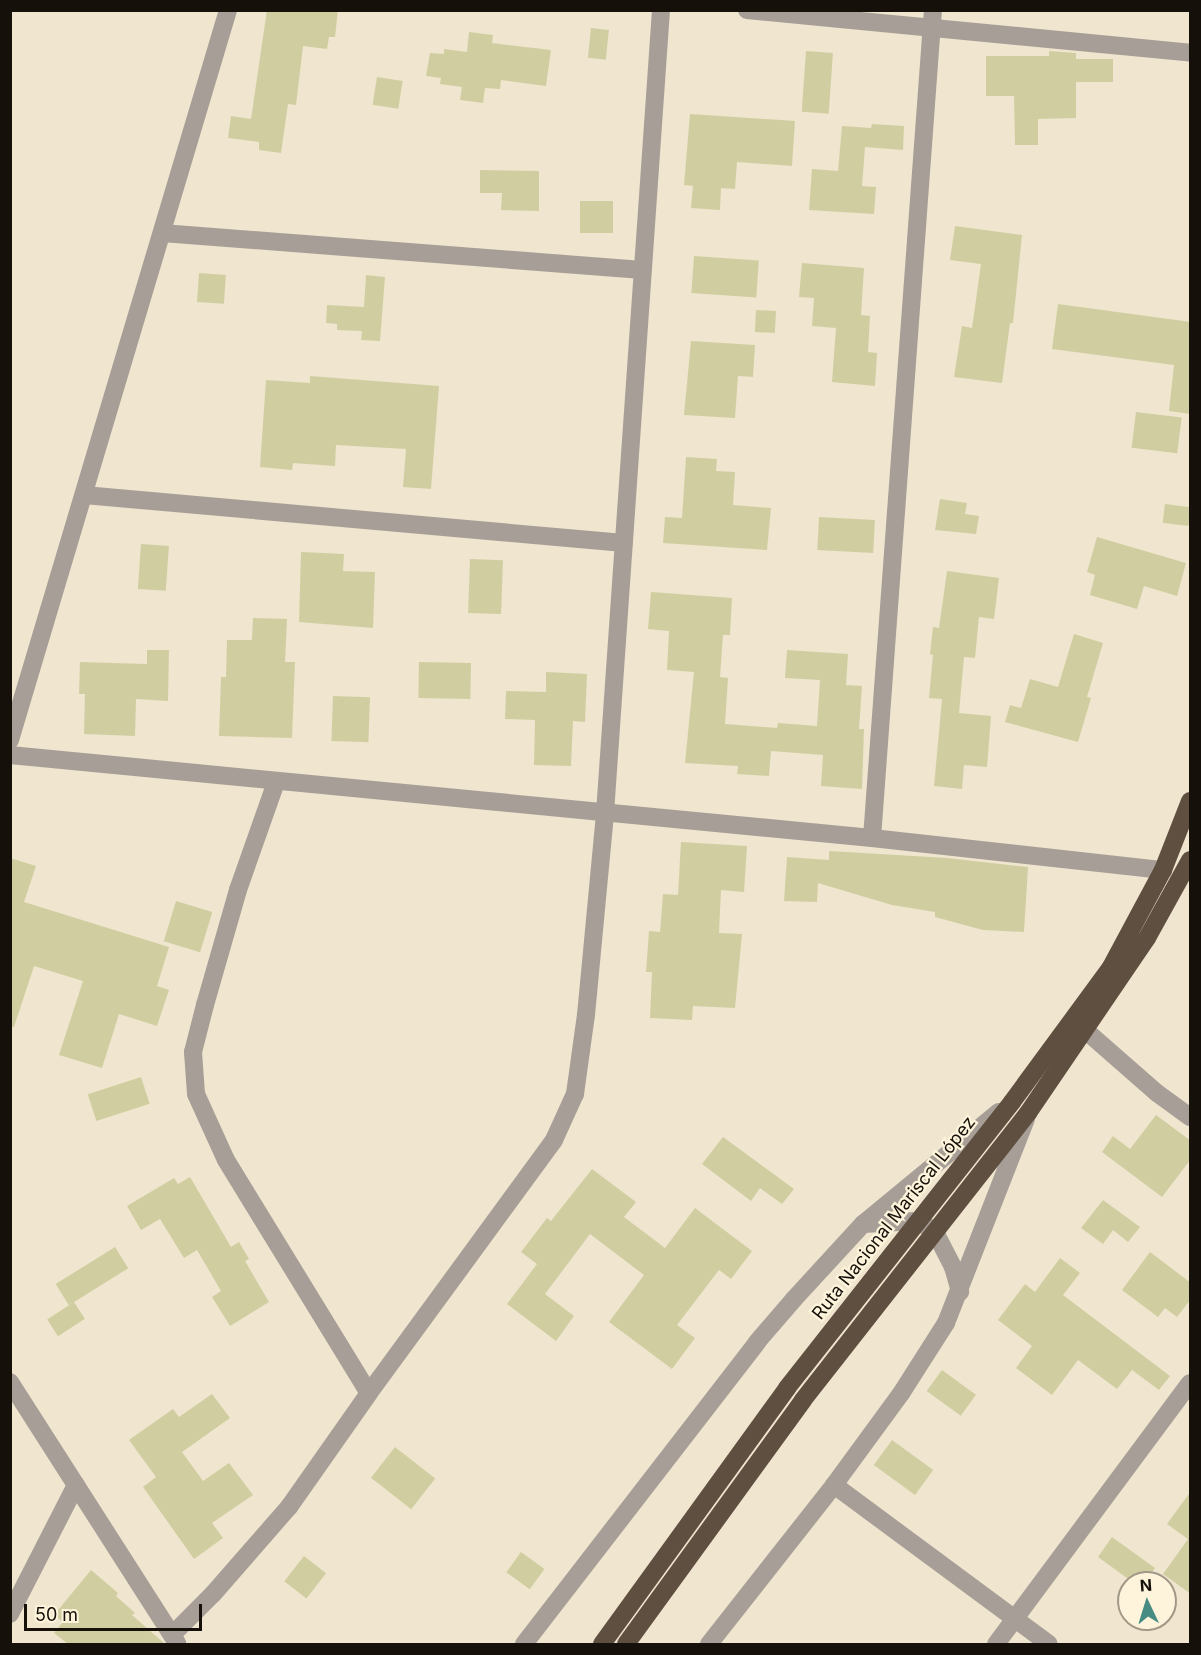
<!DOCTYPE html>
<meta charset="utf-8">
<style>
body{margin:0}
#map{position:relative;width:1201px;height:1655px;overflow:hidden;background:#f0e5ce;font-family:Inter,sans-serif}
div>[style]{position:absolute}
.building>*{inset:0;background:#d0cea1;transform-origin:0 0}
.minor>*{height:18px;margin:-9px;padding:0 9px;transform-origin:9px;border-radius:9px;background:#a79f97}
.highway>*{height:18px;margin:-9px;padding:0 9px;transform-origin:9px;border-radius:9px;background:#5f4f40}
span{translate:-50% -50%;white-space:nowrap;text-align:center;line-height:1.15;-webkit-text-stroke:4.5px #fef3db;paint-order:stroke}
.street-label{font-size:18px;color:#15110a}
.frame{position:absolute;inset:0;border:12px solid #15110a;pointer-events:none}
.north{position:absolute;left:1117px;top:1571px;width:60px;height:60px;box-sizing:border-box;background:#fef3db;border:2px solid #a19987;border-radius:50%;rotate:356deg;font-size:16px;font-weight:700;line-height:24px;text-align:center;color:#15110a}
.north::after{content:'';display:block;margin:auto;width:21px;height:27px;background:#478c82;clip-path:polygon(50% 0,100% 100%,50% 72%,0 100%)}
.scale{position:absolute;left:24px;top:1604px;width:178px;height:27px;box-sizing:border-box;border:3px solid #15110a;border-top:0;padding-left:8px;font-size:18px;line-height:21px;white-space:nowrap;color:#15110a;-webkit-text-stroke:4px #fef3db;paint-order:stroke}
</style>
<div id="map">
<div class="building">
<div style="clip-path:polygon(267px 10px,338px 10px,335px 37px,329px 37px,327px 49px,303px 46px,296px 105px,288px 104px,281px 153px,259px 150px,259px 142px,228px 138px,231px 116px,251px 119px)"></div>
<div style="left:591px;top:28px;width:18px;height:30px;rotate:6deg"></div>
<div style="clip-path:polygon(469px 32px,493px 35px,492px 43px,551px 50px,546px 86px,501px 80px,500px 89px,485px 88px,483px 103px,460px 100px,462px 87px,440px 84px,441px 78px,426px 76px,430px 53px,444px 54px,444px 49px,467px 52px)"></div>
<div style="left:806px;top:51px;width:27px;height:61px;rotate:4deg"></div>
<div style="clip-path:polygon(1049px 51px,1076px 53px,1076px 59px,1113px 59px,1113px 82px,1076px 82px,1076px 118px,1038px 119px,1038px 145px,1015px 145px,1014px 96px,986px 96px,986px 56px,1049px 56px)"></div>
<div style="left:377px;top:77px;width:26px;height:28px;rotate:9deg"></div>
<div style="clip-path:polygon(690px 114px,795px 121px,792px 166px,737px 162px,735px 189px,721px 188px,720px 210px,691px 208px,693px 186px,684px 185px)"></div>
<div style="clip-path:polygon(872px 124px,904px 126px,903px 150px,865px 147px,862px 186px,876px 187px,874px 214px,809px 210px,812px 169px,838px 171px,842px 126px,871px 128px)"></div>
<div style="clip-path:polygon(480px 170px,539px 171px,539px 211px,501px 210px,502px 193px,480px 193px)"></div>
<div style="left:580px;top:201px;width:33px;height:32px"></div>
<div style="clip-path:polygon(955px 226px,1022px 235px,1013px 323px,1010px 323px,1002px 383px,954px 377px,962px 326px,972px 328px,981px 264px,950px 260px)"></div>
<div style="left:694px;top:256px;width:65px;height:37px;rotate:4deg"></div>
<div style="clip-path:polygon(802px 263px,864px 268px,861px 315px,870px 316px,868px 352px,877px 353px,875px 386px,832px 382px,836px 328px,812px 326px,814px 298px,799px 297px)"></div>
<div style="left:199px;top:273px;width:27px;height:29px;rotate:4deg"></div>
<div style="clip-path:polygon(366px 275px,385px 277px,380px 341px,361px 340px,362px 331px,337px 330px,337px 324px,326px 323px,327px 305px,364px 307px)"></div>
<div style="clip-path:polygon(1058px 304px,1191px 322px,1191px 414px,1169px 411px,1174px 365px,1052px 349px)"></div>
<div style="left:756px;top:310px;width:20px;height:22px;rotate:3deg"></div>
<div style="clip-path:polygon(691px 341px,755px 345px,753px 377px,738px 376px,735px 418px,684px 415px)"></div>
<div style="clip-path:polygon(310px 376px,439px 386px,431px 489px,403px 487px,406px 449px,336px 445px,335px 466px,293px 463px,292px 470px,260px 467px,266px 380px,310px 383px)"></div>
<div style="left:1136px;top:412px;width:46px;height:36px;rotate:7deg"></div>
<div style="clip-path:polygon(686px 457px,717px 459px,716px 471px,735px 472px,733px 505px,771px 508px,767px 550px,663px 543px,665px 517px,682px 518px)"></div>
<div style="clip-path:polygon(940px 499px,967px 503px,965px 514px,979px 516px,976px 534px,935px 530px)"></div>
<div style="left:1165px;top:504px;width:26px;height:19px;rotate:7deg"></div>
<div style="left:819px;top:517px;width:56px;height:33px;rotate:3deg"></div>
<div style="clip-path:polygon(1097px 537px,1186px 563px,1177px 596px,1144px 586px,1137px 609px,1090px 595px,1095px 575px,1087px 572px)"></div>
<div style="left:141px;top:544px;width:28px;height:45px;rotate:4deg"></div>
<div style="clip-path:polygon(301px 552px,344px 554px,343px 571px,375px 572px,373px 628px,299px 622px)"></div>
<div style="left:470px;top:559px;width:33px;height:54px;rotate:2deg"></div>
<div style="clip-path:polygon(947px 571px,999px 578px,994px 619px,979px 617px,975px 658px,964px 657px,959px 713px,991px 716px,987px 767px,964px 765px,962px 789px,934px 786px,942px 699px,929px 698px,933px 655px,930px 654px,933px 627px,939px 628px)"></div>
<div style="clip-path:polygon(651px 592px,732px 598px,730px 635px,723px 635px,720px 677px,728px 678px,725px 724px,777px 728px,778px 723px,817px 726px,820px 680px,785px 678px,787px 650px,848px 654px,846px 685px,862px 686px,859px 729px,864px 729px,862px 789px,821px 786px,823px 755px,771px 751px,769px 776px,737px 774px,738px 766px,685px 763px,694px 672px,667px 670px,669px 631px,648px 629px)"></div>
<div style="clip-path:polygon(253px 618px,287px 619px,285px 662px,295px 662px,292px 738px,219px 736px,221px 677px,226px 677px,227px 640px,252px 640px)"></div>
<div style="clip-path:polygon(1074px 634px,1103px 643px,1087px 697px,1091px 698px,1078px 742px,1005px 722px,1010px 705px,1021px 708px,1030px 679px,1058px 687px)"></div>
<div style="clip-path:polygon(147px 650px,169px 650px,168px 701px,136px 699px,135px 736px,84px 734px,85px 694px,79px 694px,80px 662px,147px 664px)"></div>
<div style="left:419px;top:662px;width:52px;height:36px;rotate:1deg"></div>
<div style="clip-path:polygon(546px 672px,587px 674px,585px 722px,573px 721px,571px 766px,534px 765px,535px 720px,505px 719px,506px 691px,546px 692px)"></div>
<div style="left:333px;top:696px;width:37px;height:45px;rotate:2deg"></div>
<div style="clip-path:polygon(681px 842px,747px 846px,744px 892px,721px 890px,719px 933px,742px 934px,735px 1008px,693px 1006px,692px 1020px,650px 1018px,652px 972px,646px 972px,649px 931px,660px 932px,663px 894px,678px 895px)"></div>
<div style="clip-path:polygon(829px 851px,947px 858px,1028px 867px,1024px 932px,983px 930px,935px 917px,935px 912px,892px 905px,818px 883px,817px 902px,784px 901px,787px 857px,829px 860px)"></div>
<div style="clip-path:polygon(10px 858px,36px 866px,24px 902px,169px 947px,157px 986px,169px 990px,157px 1026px,119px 1014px,102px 1068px,59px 1055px,83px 981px,34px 966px,14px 1027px,10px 1027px)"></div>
<div style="left:176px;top:901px;width:38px;height:42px;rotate:17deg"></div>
<div style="left:141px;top:1077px;width:28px;height:56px;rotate:72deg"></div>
<div style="clip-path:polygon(1156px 1115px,1191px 1141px,1191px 1159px,1162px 1197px,1102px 1152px,1113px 1136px,1130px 1149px)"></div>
<div style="clip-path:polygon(723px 1137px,794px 1189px,782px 1204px,760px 1188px,751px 1201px,702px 1164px)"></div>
<div style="clip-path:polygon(592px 1169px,636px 1202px,624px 1217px,665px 1248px,695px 1208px,752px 1251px,731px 1279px,719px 1270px,677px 1325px,695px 1338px,672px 1369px,609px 1322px,644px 1275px,590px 1234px,545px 1294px,574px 1316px,556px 1341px,507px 1304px,537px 1264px,521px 1252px,547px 1218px,551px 1221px)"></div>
<div style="clip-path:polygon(190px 1177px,231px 1247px,239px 1242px,249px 1259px,245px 1261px,269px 1302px,230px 1326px,212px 1297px,221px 1291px,197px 1250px,184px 1258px,160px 1219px,141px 1230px,127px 1206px,174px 1178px,178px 1184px)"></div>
<div style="clip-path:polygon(1103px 1200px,1140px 1227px,1128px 1242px,1113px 1230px,1103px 1244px,1081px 1228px)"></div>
<div style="left:115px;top:1247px;width:25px;height:70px;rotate:58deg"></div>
<div style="clip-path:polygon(1150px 1252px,1191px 1283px,1191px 1299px,1177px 1317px,1165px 1308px,1158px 1317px,1122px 1290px)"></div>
<div style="clip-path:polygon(1060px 1258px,1080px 1273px,1063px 1295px,1170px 1376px,1159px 1390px,1132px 1370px,1117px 1389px,1078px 1360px,1052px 1395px,1016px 1368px,1032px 1346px,998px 1320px,1025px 1284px,1035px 1292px)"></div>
<div style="left:74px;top:1302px;width:20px;height:32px;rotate:57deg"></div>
<div style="left:942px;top:1370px;width:42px;height:26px;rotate:36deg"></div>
<div style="clip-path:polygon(212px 1394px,230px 1418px,182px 1452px,203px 1481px,229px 1463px,253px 1495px,212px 1523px,223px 1538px,194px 1559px,143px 1487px,156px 1477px,129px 1440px,173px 1409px,179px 1417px)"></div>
<div style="left:892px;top:1440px;width:51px;height:31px;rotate:36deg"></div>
<div style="left:395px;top:1447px;width:51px;height:39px;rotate:38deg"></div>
<div style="clip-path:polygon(1191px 1491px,1191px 1594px,1163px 1574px,1188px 1539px,1167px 1524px)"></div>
<div style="clip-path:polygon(1112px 1537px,1155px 1568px,1144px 1583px,1134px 1583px,1098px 1557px)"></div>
<div style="left:521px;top:1552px;width:29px;height:25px;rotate:36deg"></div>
<div style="left:304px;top:1556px;width:28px;height:32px;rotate:38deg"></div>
<div style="clip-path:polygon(91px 1570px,118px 1593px,116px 1596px,135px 1613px,132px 1615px,165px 1644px,68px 1644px,54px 1633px,63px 1622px,54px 1615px)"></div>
</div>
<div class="minor">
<div style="left:747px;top:10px;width:445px;rotate:5.5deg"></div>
<div style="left:162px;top:233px;width:482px;rotate:4.4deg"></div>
<div style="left:84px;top:495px;width:542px;rotate:5.08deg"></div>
<div style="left:10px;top:740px;width:762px;rotate:-73.37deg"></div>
<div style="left:10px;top:755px;width:866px;rotate:5.5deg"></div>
<div style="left:872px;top:838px;width:293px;rotate:6.3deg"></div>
<div style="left:276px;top:782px;width:114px;rotate:109.4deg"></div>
<div style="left:238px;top:890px;width:120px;rotate:106deg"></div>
<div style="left:205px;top:1005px;width:49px;rotate:104.3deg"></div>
<div style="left:193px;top:1052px;width:42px;rotate:85.9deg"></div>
<div style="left:196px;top:1094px;width:72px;rotate:65.6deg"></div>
<div style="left:226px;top:1160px;width:273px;rotate:58.5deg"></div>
<div style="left:369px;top:1393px;width:313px;rotate:-53.8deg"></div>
<div style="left:554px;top:1140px;width:51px;rotate:-65.5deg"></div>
<div style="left:575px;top:1094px;width:80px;rotate:-82.1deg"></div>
<div style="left:586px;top:1015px;width:203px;rotate:-84.6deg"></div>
<div style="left:605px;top:813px;width:805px;rotate:-86.01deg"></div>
<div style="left:872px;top:838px;width:830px;rotate:-85.79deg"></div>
<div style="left:1085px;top:1030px;width:96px;rotate:41.2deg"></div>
<div style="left:1157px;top:1093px;width:41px;rotate:36deg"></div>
<div style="left:863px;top:1224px;width:53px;rotate:-3.2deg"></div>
<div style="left:916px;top:1221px;width:20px;rotate:27deg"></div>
<div style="left:934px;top:1230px;width:42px;rotate:62.8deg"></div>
<div style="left:953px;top:1267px;width:26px;rotate:74deg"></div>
<div style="left:10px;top:1382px;width:310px;rotate:57.4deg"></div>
<div style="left:834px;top:1485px;width:267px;rotate:36.5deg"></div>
<div style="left:10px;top:1614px;width:145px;rotate:-62.9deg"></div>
<div style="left:172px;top:1635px;width:58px;rotate:-45deg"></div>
<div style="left:213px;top:1594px;width:116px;rotate:-48.9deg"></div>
<div style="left:289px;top:1507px;width:139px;rotate:-54.9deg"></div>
<div style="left:524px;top:1644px;width:381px;rotate:-52.3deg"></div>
<div style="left:757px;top:1342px;width:57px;rotate:-49.3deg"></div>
<div style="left:794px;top:1299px;width:102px;rotate:-47.4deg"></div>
<div style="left:863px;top:1224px;width:176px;rotate:-39.5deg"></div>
<div style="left:709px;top:1644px;width:202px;rotate:-51.8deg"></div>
<div style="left:834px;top:1485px;width:115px;rotate:-53.8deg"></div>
<div style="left:902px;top:1392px;width:82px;rotate:-57.5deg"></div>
<div style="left:946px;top:1323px;width:219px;rotate:-68.6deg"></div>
<div style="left:996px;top:1644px;width:325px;rotate:-53.4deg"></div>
</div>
<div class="highway">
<div style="left:602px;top:1644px;width:316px;rotate:-54.1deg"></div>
<div style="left:787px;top:1388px;width:364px;rotate:-51.8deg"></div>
<div style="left:1012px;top:1102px;width:167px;rotate:-53.7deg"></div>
<div style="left:1111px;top:967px;width:110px;rotate:-61.8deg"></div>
<div style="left:1163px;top:870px;width:74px;rotate:-68.6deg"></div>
<div style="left:626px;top:1644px;width:301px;rotate:-54deg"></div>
<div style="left:803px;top:1400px;width:365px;rotate:-51.9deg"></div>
<div style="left:1028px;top:1113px;width:212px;rotate:-55.8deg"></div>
<div style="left:1147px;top:938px;width:89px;rotate:-61.1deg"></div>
</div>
<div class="street-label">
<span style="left:894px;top:1218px;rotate:-52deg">Ruta Nacional Mariscal López</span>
</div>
<div class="frame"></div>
<div class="north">N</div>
<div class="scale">50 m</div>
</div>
